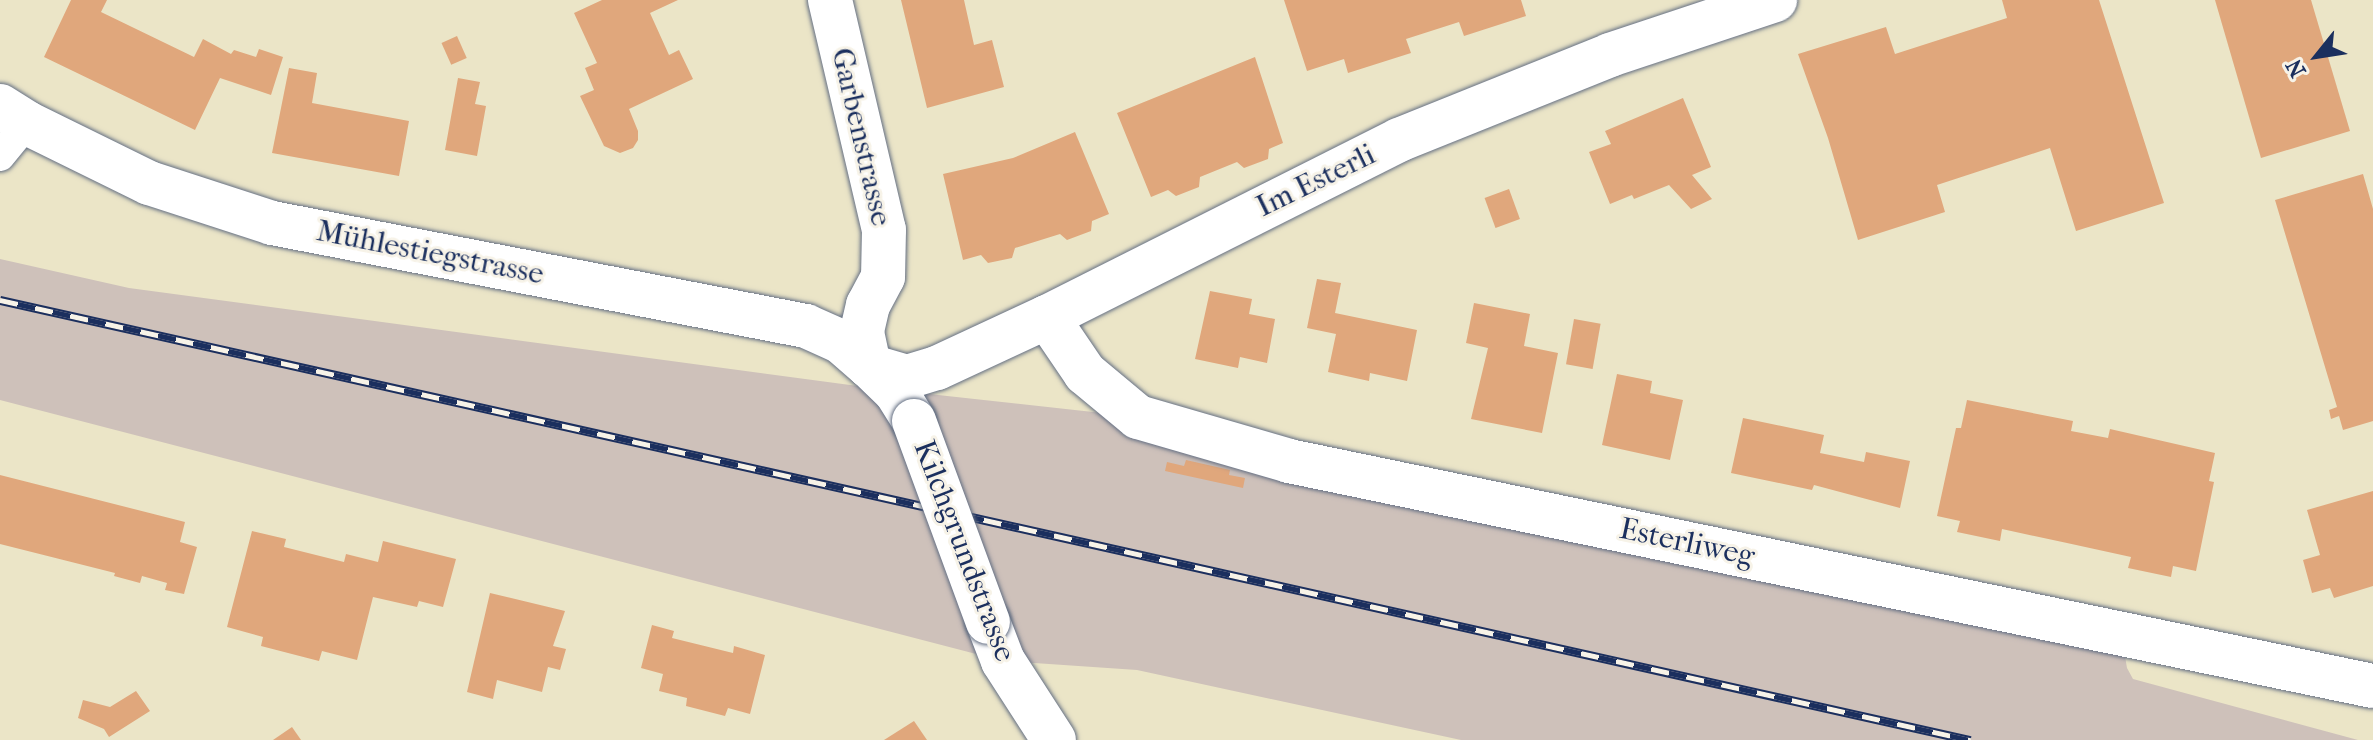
<!DOCTYPE html>
<meta charset="utf-8">
<style>
body{margin:0}
#map{position:relative;width:2373px;height:740px;overflow:hidden;background:#ebe5c7;font-family:"IM FELL French Canon",serif}
div>[style]{position:absolute}
.industrial>*{inset:0;background:#cec1ba}
.building>*{inset:0;background:#e0a77c;transform-origin:0 0}
.roads{filter:drop-shadow(0 0 2px #646f83) drop-shadow(0 0 2px #646f83)}
.service>*{height:30px;margin:-15px;padding:0 15px;transform-origin:15px;border-radius:15px;background:#fff}
.minor>*{height:44px;margin:-22px;padding:0 22px;transform-origin:22px;border-radius:22px;background:#fff}
.rail>*{height:9px;margin-top:-4.5px;transform-origin:0;background:repeating-linear-gradient(90deg,#f7f3e8 0 18px,#1b2f5e 0 36px);box-sizing:border-box;border-block:2px solid #1b2f5e}
.bridges{filter:drop-shadow(0 0 2px #646f83) drop-shadow(0 0 2px #646f83)}
.minor-bridge>*{height:44px;margin:-22px;padding:0 22px;transform-origin:22px;border-radius:22px;background:#fff}
span{translate:-50% -50%;white-space:nowrap;text-align:center;line-height:1.15;-webkit-text-stroke:6px #f7f3e8;paint-order:stroke}
.street-label{font-size:30px;color:#1b2f5e}
.north{position:absolute;left:2277px;top:16px;width:80px;height:80px;-webkit-text-stroke:6px #f7f3e8;paint-order:stroke;rotate:240deg;font-size:22px;font-weight:700;line-height:32px;text-align:center;color:#1b2f5e}
.north::after{content:'';display:block;margin:auto;width:28px;height:36px;background:#1b2f5e;clip-path:polygon(50% 0,100% 100%,50% 72%,0 100%)}
</style>
<div id="map">
<div class="industrial">
<div style="clip-path:polygon(0 259px,129px 288px,865px 387px,1138px 417px,2121px 633px,2127px 668px,2133px 679px,2358px 740px,1461px 740px,1137px 670px,1003px 661px,0 400px)"></div>
</div>
<div class="building">
<div style="clip-path:polygon(71px 0,107px 0,101px 12px,194px 57px,203px 39px,231px 54px,234px 50px,256px 57px,259px 49px,283px 57px,271px 95px,220px 78px,195px 130px,131px 99px,44px 57px)"></div>
<div style="clip-path:polygon(602px 0,678px 0,650px 13px,669px 55px,679px 50px,693px 79px,629px 109px,638px 131px,638px 140px,633px 148px,620px 153px,604px 146px,580px 96px,594px 90px,585px 68px,597px 63px,574px 13px)"></div>
<div style="clip-path:polygon(901px 0,964px 0,974px 45px,992px 40px,1004px 87px,927px 108px)"></div>
<div style="clip-path:polygon(1284px 0,1521px 0,1526px 16px,1464px 36px,1459px 22px,1406px 39px,1411px 53px,1348px 73px,1344px 59px,1307px 71px)"></div>
<div style="clip-path:polygon(2002px 0,2099px 0,2164px 203px,2076px 231px,2050px 148px,1937px 185px,1945px 212px,1858px 240px,1828px 138px,1798px 54px,1886px 27px,1895px 54px,2007px 18px)"></div>
<div style="clip-path:polygon(2215px 0,2311px 0,2350px 131px,2261px 158px)"></div>
<div style="left:457px;top:36px;width:24px;height:17px;rotate:66deg"></div>
<div style="clip-path:polygon(1255px 57px,1283px 143px,1269px 149px,1268px 159px,1244px 168px,1237px 162px,1200px 177px,1199px 187px,1176px 196px,1168px 190px,1151px 197px,1117px 113px)"></div>
<div style="clip-path:polygon(289px 68px,317px 73px,312px 103px,409px 121px,399px 176px,272px 153px)"></div>
<div style="clip-path:polygon(458px 78px,480px 82px,475px 104px,486px 106px,477px 156px,445px 150px)"></div>
<div style="clip-path:polygon(1683px 98px,1711px 167px,1692px 175px,1712px 199px,1691px 209px,1669px 185px,1634px 199px,1632px 195px,1610px 204px,1589px 152px,1611px 144px,1605px 131px)"></div>
<div style="clip-path:polygon(1075px 132px,1109px 214px,1092px 221px,1091px 231px,1067px 240px,1060px 234px,1015px 248px,1012px 258px,988px 263px,981px 255px,963px 260px,943px 174px,1013px 158px)"></div>
<div style="clip-path:polygon(2363px 174px,2373px 209px,2373px 421px,2343px 430px,2339px 416px,2331px 419px,2329px 410px,2337px 407px,2275px 200px)"></div>
<div style="left:1509px;top:189px;width:32px;height:26px;rotate:70deg"></div>
<div style="clip-path:polygon(1317px 279px,1341px 283px,1335px 313px,1417px 330px,1407px 381px,1370px 373px,1369px 381px,1328px 372px,1336px 334px,1307px 328px)"></div>
<div style="clip-path:polygon(1210px 291px,1252px 299px,1249px 314px,1275px 319px,1267px 363px,1240px 357px,1238px 368px,1195px 359px)"></div>
<div style="clip-path:polygon(1474px 303px,1530px 314px,1524px 346px,1558px 353px,1542px 433px,1471px 419px,1488px 348px,1466px 343px)"></div>
<div style="left:1574px;top:319px;width:27px;height:46px;rotate:10deg"></div>
<div style="clip-path:polygon(1617px 374px,1652px 381px,1650px 393px,1683px 400px,1670px 460px,1602px 445px)"></div>
<div style="clip-path:polygon(1967px 400px,2073px 421px,2071px 431px,2108px 438px,2110px 429px,2215px 453px,2209px 481px,2214px 482px,2196px 571px,2173px 566px,2171px 577px,2128px 568px,2131px 557px,2067px 543px,2002px 529px,2000px 541px,1957px 532px,1960px 521px,1937px 516px,1956px 428px,1961px 428px)"></div>
<div style="clip-path:polygon(1743px 418px,1824px 435px,1820px 453px,1864px 462px,1866px 452px,1910px 461px,1900px 508px,1814px 485px,1812px 490px,1731px 473px)"></div>
<div style="clip-path:polygon(1186px 460px,1230px 470px,1229px 475px,1245px 478px,1243px 488px,1165px 471px,1167px 462px,1184px 466px)"></div>
<div style="clip-path:polygon(0 475px,185px 522px,180px 542px,197px 547px,184px 594px,165px 590px,167px 583px,142px 576px,140px 583px,114px 576px,115px 573px,0 544px)"></div>
<div style="clip-path:polygon(2373px 491px,2373px 586px,2334px 598px,2330px 588px,2312px 593px,2303px 560px,2320px 555px,2307px 510px)"></div>
<div style="clip-path:polygon(252px 531px,286px 539px,284px 547px,344px 562px,346px 554px,378px 562px,383px 541px,456px 559px,443px 607px,419px 601px,417px 607px,373px 597px,357px 660px,322px 651px,319px 661px,261px 646px,263px 637px,227px 627px)"></div>
<div style="clip-path:polygon(490px 593px,565px 611px,553px 646px,566px 649px,560px 670px,548px 667px,542px 692px,497px 680px,493px 699px,467px 692px)"></div>
<div style="clip-path:polygon(652px 625px,674px 631px,672px 638px,733px 653px,734px 646px,765px 655px,750px 714px,728px 708px,725px 716px,686px 706px,687px 698px,659px 691px,663px 674px,641px 668px)"></div>
<div style="clip-path:polygon(136px 691px,150px 711px,109px 737px,104px 729px,78px 718px,83px 700px,110px 707px)"></div>
<div style="clip-path:polygon(914px 721px,927px 740px,884px 740px)"></div>
<div style="clip-path:polygon(292px 727px,301px 740px,273px 740px)"></div>
</div>
<div class="roads">
<div class="service">
<div style="left:0;top:156px;width:43px;rotate:-50.7deg"></div>
</div>
<div class="minor">
<div style="left:830px;top:0;width:236px;rotate:76.8deg"></div>
<div style="left:884px;top:230px;width:47px;rotate:91.2deg"></div>
<div style="left:883px;top:277px;width:32px;rotate:118deg"></div>
<div style="left:868px;top:305px;width:28px;rotate:103deg"></div>
<div style="left:862px;top:332px;width:35px;rotate:78deg"></div>
<div style="left:0;top:106px;width:32px;rotate:32deg"></div>
<div style="left:27px;top:123px;width:136px;rotate:26.2deg"></div>
<div style="left:149px;top:183px;width:129px;rotate:18deg"></div>
<div style="left:272px;top:223px;width:544px;rotate:10.92deg"></div>
<div style="left:806px;top:326px;width:37px;rotate:24deg"></div>
<div style="left:840px;top:341px;width:38px;rotate:41deg"></div>
<div style="left:869px;top:366px;width:37px;rotate:44deg"></div>
<div style="left:896px;top:392px;width:34px;rotate:58deg"></div>
<div style="left:1047px;top:317px;width:68px;rotate:55.8deg"></div>
<div style="left:1085px;top:373px;width:69px;rotate:39.7deg"></div>
<div style="left:1138px;top:417px;width:157px;rotate:16.2deg"></div>
<div style="left:1289px;top:461px;width:1107px;rotate:11.73deg"></div>
<div style="left:869px;top:366px;width:40px;rotate:16deg"></div>
<div style="left:907px;top:377px;width:31px;rotate:-17deg"></div>
<div style="left:937px;top:368px;width:121px;rotate:-24.9deg"></div>
<div style="left:1047px;top:317px;width:394px;rotate:-26.7deg"></div>
<div style="left:1399px;top:140px;width:227px;rotate:-21.9deg"></div>
<div style="left:1610px;top:55px;width:174px;rotate:-18.4deg"></div>
<div style="left:988px;top:622px;width:42px;rotate:69deg"></div>
<div style="left:1003px;top:661px;width:94px;rotate:57.2deg"></div>
</div>
</div>
<div class="rail">
<div style="left:0;top:300px;width:2019px;rotate:12.59deg"></div>
</div>
<div class="bridges">
<div class="minor-bridge">
<div style="left:914px;top:421px;width:214px;rotate:69.8deg"></div>
</div>
</div>
<div class="street-label">
<span style="left:861px;top:137px;rotate:77deg">Garbenstrasse</span>
<span style="left:1316px;top:181px;rotate:-26deg">Im Esterli</span>
<span style="left:430px;top:253px;rotate:11deg">Mühlestiegstrasse</span>
<span style="left:1687px;top:543px;rotate:12deg">Esterliweg</span>
<span style="left:964px;top:551px;rotate:69deg">Kilchgrundstrasse</span>
</div>
<div class="north">N</div>
</div>
